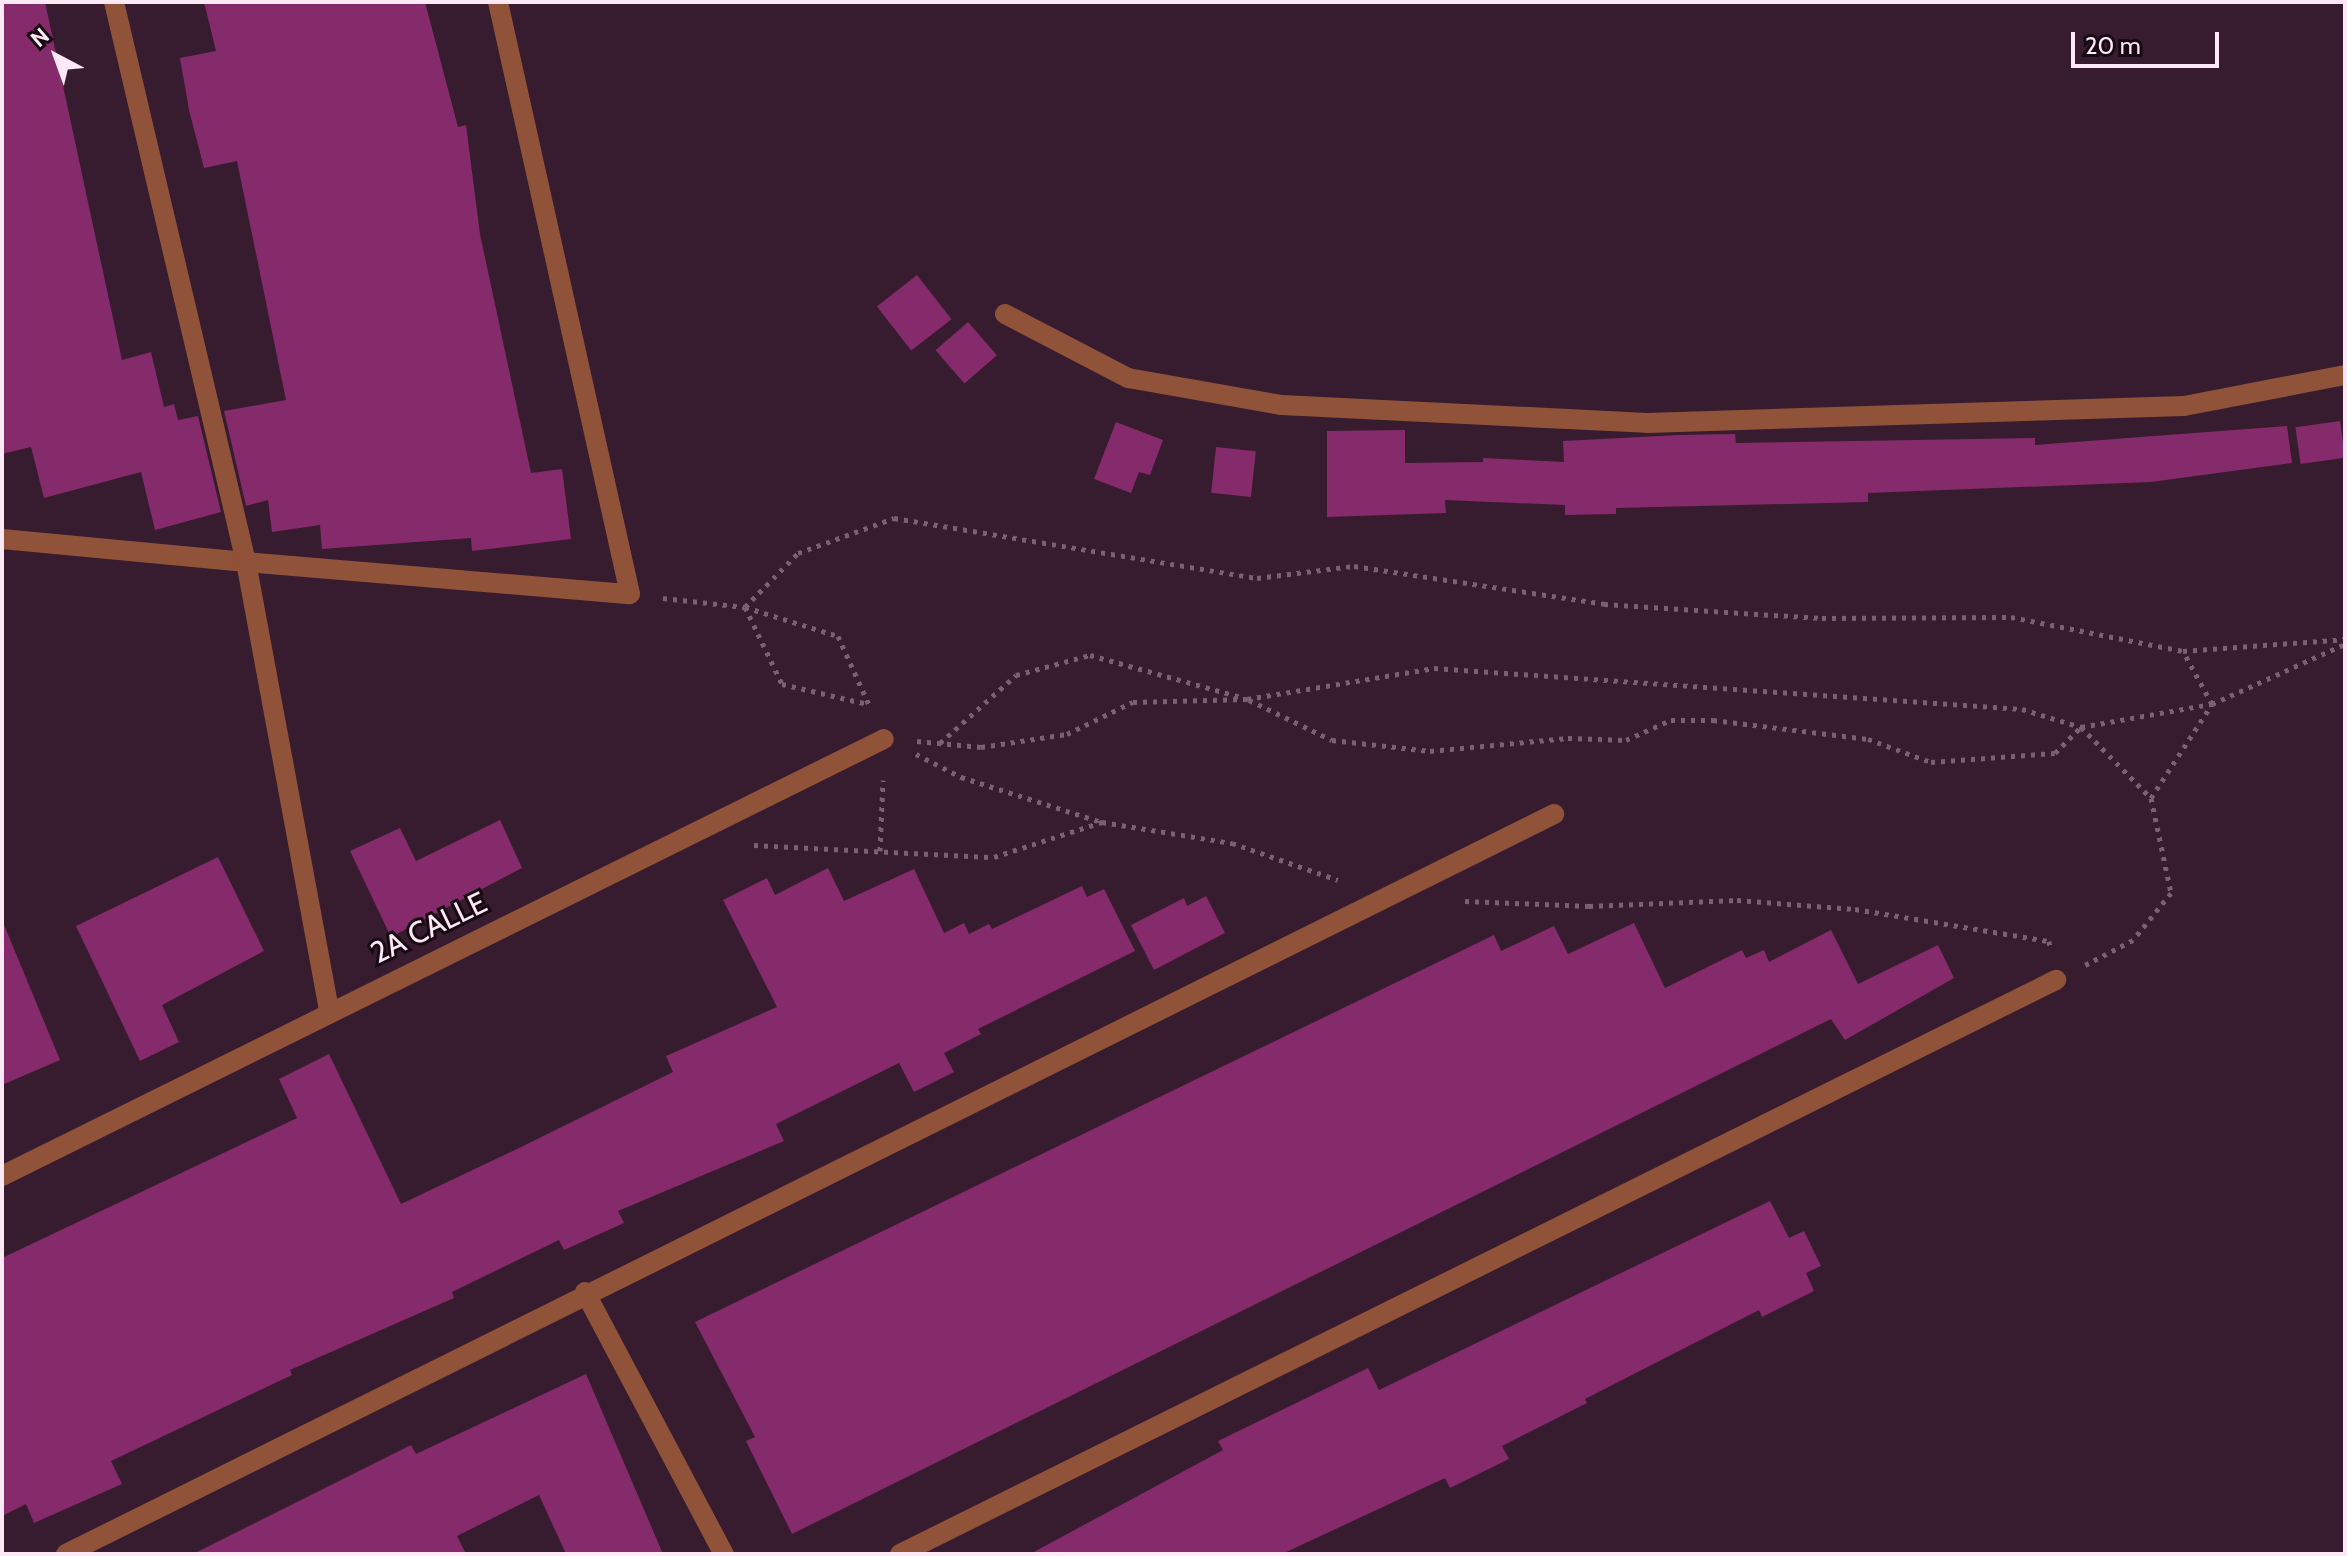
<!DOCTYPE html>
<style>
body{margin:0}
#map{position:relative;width:2347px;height:1556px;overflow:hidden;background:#371b2e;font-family:Cabin,sans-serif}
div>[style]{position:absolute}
.building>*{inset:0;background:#852a6b;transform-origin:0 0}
.path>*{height:5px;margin-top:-2.5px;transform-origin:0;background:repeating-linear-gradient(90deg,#7a6071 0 4px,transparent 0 10px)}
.service>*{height:20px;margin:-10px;padding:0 10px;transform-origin:10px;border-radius:10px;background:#91523a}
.minor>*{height:20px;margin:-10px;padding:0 10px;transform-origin:10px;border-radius:10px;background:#91523a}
span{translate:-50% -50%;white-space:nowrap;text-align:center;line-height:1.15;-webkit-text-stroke:6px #170a13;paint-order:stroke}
.street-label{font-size:30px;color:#fde8f5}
.frame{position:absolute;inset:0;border:4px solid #fde8f5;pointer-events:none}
.north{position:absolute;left:16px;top:16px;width:80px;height:80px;-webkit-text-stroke:6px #170a13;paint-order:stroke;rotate:319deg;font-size:22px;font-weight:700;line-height:32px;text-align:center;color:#fde8f5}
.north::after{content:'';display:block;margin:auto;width:28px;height:36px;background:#fde8f5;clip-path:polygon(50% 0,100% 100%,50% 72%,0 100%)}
.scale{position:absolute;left:2071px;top:32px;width:148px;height:36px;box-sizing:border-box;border:4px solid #fde8f5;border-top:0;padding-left:10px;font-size:24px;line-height:28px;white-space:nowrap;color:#fde8f5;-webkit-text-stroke:6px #170a13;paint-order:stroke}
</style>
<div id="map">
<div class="building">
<div style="clip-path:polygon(2px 2px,45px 2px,122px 360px,151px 352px,164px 407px,174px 404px,178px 420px,198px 416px,221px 512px,155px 530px,141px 472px,44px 498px,31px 447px,2px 454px)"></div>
<div style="clip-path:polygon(204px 2px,425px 2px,458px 127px,466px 125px,480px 234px,531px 473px,562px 469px,571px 539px,472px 551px,471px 538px,322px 549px,320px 525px,272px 532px,268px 500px,246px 506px,224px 411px,286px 400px,237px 161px,204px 168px,189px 110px,180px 58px,216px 51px)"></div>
<div style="left:917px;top:275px;width:56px;height:51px;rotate:52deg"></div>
<div style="left:968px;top:322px;width:44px;height:43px;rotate:49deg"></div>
<div style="left:2340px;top:421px;width:37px;height:45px;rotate:82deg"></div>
<div style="clip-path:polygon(1116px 422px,1163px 440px,1150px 475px,1139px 472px,1131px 493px,1094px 479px)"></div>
<div style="clip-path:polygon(2287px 426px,2292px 463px,2151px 482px,1868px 493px,1868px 502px,1616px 508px,1616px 514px,1565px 515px,1565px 505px,1445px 500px,1446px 513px,1327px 517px,1327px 431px,1405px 430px,1405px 463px,1483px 462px,1483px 458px,1564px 462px,1563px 441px,1679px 435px,1735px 434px,1736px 443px,2035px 438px,2035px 445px)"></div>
<div style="left:1216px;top:447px;width:40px;height:46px;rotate:6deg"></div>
<div style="clip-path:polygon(500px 820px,522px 868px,391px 937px,350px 851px,400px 828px,416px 861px)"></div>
<div style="clip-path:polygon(218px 857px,264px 951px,162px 1005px,179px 1042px,140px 1061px,76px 926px)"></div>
<div style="clip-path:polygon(828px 868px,844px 901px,914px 869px,944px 933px,964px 923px,969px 934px,989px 924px,992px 929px,1082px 886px,1087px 897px,1104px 889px,1135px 951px,978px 1029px,981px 1034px,944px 1053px,954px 1072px,914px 1092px,899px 1063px,776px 1124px,784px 1141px,618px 1211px,624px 1223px,564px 1250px,559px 1240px,452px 1292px,454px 1298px,290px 1370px,292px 1375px,111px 1461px,122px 1484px,34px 1523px,26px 1504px,2px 1516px,2px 1258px,297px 1118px,279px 1079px,329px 1054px,401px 1204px,517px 1149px,673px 1072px,666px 1056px,777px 1007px,723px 900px,767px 878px,775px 895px)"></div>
<div style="clip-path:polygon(1206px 896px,1225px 933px,1154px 970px,1131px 925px,1184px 898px,1187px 906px)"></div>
<div style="clip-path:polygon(2px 920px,60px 1060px,2px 1085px)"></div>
<div style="clip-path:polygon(1634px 923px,1665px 988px,1742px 950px,1746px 958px,1764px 950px,1769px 962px,1831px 930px,1858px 984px,1938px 945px,1954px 978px,1845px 1040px,1831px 1019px,792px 1534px,746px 1441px,755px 1437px,695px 1322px,1494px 935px,1501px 951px,1554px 926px,1568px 954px)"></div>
<div style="clip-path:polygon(1770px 1201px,1789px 1238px,1804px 1231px,1821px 1266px,1806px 1273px,1814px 1291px,1762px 1317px,1759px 1310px,1585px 1399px,1587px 1403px,1502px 1446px,1509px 1459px,1450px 1488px,1445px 1478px,1282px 1554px,1030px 1554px,1223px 1450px,1218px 1441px,1368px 1368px,1379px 1390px)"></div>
<div style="clip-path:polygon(586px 1374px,663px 1554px,566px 1554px,539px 1495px,457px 1536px,466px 1554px,193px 1554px,411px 1445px,416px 1454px)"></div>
</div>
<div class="path">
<div style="left:663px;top:598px;width:82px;rotate:6.3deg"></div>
<div style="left:745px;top:607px;width:76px;rotate:-45.5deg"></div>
<div style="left:798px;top:553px;width:102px;rotate:-20deg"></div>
<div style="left:894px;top:518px;width:368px;rotate:9.4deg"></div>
<div style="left:1257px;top:578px;width:98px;rotate:-7.1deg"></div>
<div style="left:1354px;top:566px;width:253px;rotate:8.6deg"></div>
<div style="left:1604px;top:604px;width:218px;rotate:3.7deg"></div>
<div style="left:1822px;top:618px;width:189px;rotate:-0.3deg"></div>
<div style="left:2011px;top:617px;width:175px;rotate:11.2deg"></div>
<div style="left:2183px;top:651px;width:162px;rotate:-4.2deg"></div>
<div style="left:745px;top:607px;width:97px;rotate:17.3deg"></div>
<div style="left:838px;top:636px;width:80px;rotate:65.7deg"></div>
<div style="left:745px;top:607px;width:85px;rotate:64.3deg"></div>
<div style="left:782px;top:684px;width:88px;rotate:13.1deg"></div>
<div style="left:1249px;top:700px;width:92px;rotate:25.7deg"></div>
<div style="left:1332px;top:740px;width:99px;rotate:6.4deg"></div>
<div style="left:1430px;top:751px;width:139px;rotate:-5.4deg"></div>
<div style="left:1568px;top:738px;width:58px;rotate:2deg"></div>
<div style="left:1626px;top:740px;width:49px;rotate:-24deg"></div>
<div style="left:1671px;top:720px;width:42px"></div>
<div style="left:1713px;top:720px;width:156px;rotate:7deg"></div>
<div style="left:1868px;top:739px;width:67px;rotate:20.1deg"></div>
<div style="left:1931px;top:762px;width:124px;rotate:-4.2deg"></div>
<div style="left:2055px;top:753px;width:37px;rotate:-45deg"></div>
<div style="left:2081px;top:727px;width:133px;rotate:-10deg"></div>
<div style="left:2212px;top:704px;width:146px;rotate:-24.3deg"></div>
<div style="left:917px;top:741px;width:64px;rotate:5.4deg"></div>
<div style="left:981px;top:747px;width:87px;rotate:-8.6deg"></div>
<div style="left:1067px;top:734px;width:73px;rotate:-25.9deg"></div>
<div style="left:1133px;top:702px;width:114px;rotate:-1.5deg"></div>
<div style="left:1247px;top:699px;width:190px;rotate:-9.4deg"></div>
<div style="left:1434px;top:668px;width:589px;rotate:3.99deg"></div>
<div style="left:2022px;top:709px;width:62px;rotate:17deg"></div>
<div style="left:2081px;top:727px;width:100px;rotate:45.4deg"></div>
<div style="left:2151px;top:798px;width:97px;rotate:78.1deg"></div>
<div style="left:2171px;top:893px;width:60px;rotate:129deg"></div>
<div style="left:2133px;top:940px;width:54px;rotate:152.5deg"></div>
<div style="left:940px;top:743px;width:102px;rotate:-41.8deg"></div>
<div style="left:1016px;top:675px;width:77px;rotate:-15.1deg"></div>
<div style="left:1090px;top:655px;width:156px;rotate:15.6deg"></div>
<div style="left:916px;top:754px;width:51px;rotate:27.1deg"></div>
<div style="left:961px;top:777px;width:147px;rotate:17.8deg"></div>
<div style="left:2151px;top:798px;width:112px;rotate:-57deg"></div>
<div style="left:2212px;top:704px;width:60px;rotate:-118.7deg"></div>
<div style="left:754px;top:845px;width:240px;rotate:2.9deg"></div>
<div style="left:994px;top:857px;width:114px;rotate:-18deg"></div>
<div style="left:1102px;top:822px;width:132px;rotate:9.2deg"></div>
<div style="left:1232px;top:843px;width:112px;rotate:19.2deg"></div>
<div style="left:880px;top:851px;width:71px;rotate:-87.6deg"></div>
<div style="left:1465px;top:901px;width:124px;rotate:2.3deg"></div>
<div style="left:1589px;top:906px;width:148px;rotate:-2.3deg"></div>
<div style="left:1737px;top:900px;width:118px;rotate:4.4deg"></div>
<div style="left:1855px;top:909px;width:197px;rotate:9.4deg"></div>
<div style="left:2049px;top:941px;width:7px;rotate:82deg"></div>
</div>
<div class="service">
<div style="left:2px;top:539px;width:245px;rotate:5.4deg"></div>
</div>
<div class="minor">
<div style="left:114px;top:2px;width:575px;rotate:76.74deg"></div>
<div style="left:246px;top:562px;width:456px;rotate:79.5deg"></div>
<div style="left:1005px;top:314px;width:139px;rotate:27.5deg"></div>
<div style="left:1128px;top:378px;width:155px;rotate:10deg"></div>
<div style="left:1281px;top:405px;width:366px;rotate:2.8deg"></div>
<div style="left:1647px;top:423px;width:537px;rotate:-1.81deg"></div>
<div style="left:2184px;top:406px;width:164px;rotate:-10.9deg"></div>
<div style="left:246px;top:562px;width:385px;rotate:4.8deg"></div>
<div style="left:630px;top:594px;width:607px;rotate:-102.57deg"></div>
<div style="left:2px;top:1176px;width:984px;rotate:-26.36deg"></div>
<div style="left:585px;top:1292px;width:297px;rotate:62.1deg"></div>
<div style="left:66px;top:1554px;width:1662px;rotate:-26.44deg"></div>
<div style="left:900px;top:1554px;width:1291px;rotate:-26.41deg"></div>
</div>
<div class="street-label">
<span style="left:429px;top:928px;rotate:-26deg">2A CALLE</span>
</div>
<div class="frame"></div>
<div class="north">N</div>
<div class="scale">20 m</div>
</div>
